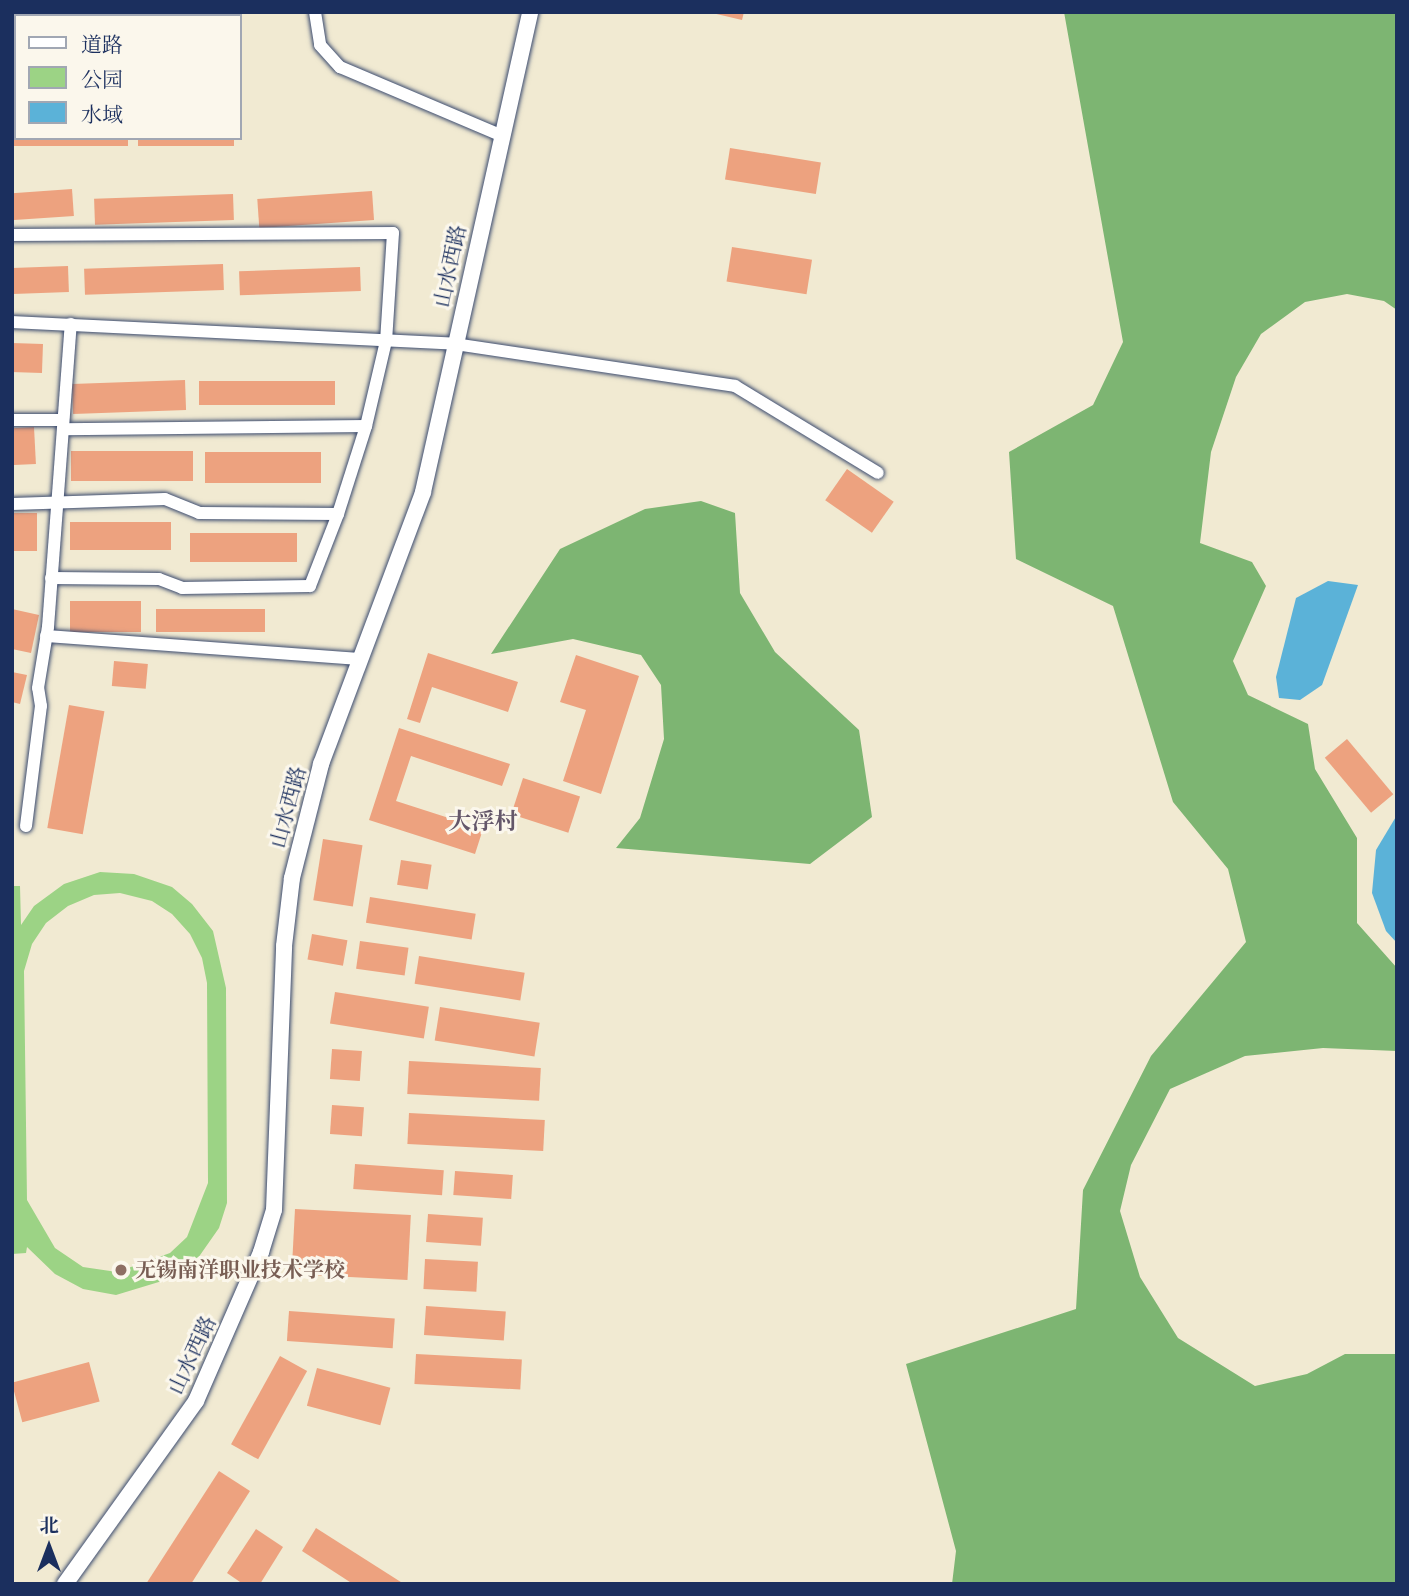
<!DOCTYPE html>
<meta charset="utf-8">
<style>
body{margin:0}
#map{position:relative;width:1409px;height:1596px;overflow:hidden;background:#f1ead2;font-family:"IM FELL Great Primer","Noto Serif SC",serif}
div>[style]{position:absolute}
.green>*{inset:0;background:#9cd385}
.forest>*{inset:0;background:#7db572}
.water>*{inset:0;background:#5bb2d8}
.building>*{inset:0;background:#eda27f;transform-origin:0 0}
.roads{filter:drop-shadow(0 0 2px #3b4b6f) drop-shadow(0 0 2px #3b4b6f)}
.minor>*{height:12px;margin:-6px;padding:0 6px;transform-origin:6px;border-radius:6px;background:#fff}
.tertiary>*{height:16px;margin:-8px;padding:0 8px;transform-origin:8px;border-radius:8px;background:#fff}
.dots>*{width:19px;height:19px;translate:-50% -50%;box-sizing:border-box;border:4px solid #fbf7ec;border-radius:50%}
span{translate:-50% -50%;white-space:nowrap;text-align:center;line-height:1.15;-webkit-text-stroke:6px #fbf7ec;paint-order:stroke}
.street-label{font-size:21px;color:#1b2f5e}
.education-label{font-size:21px;color:#785e54;font-weight:700}
.left{translate:0 -50%;text-align:left}
.neighbourhood-label{font-size:23px;color:#64576a;font-weight:700}
.frame{position:absolute;inset:0;border:14px solid #1b2f5e;pointer-events:none}
.legend{position:absolute;left:14px;top:14px;width:228px;height:126px;box-sizing:border-box;background:#fbf7ec;border:2px solid #a1a7b3;margin:0;padding:9px 12px;list-style:none;font-size:21px;color:#1b2f5e}
.legend li{display:flex;align-items:center;gap:14px;height:35px}
.legend b{width:35px;border:2px solid #a1a7b3}
.north{position:absolute;left:14px;top:1512px;width:70px;height:70px;-webkit-text-stroke:5px #fbf7ec;paint-order:stroke;rotate:0deg;font-size:19px;font-weight:700;line-height:28px;text-align:center;color:#1b2f5e}
.north::after{content:'';display:block;margin:auto;width:24px;height:32px;background:#1b2f5e;clip-path:polygon(50% 0,100% 100%,50% 72%,0 100%)}
</style>
<div id="map">
<div class="green">
<div style="clip-path:polygon(evenodd,100px 872px,134px 874px,172px 887px,192px 904px,213px 931px,226px 988px,227px 1203px,219px 1228px,198px 1258px,172px 1278px,116px 1295px,83px 1289px,55px 1274px,27px 1247px,26px 1253px,12px 1254px,12px 886px,20px 886px,21px 925px,34px 906px,64px 884px,100px 872px,120px 893px,152px 901px,172px 914px,190px 934px,202px 958px,207px 983px,208px 1183px,187px 1237px,170px 1253px,117px 1272px,83px 1267px,55px 1248px,27px 1200px,24px 971px,32px 944px,46px 923px,68px 906px,94px 895px,120px 893px)"></div>
</div>
<div class="forest">
<div style="clip-path:polygon(1064px 12px,1397px 12px,1397px 310px,1384px 301px,1347px 294px,1305px 302px,1261px 334px,1236px 377px,1211px 452px,1200px 543px,1252px 562px,1266px 586px,1233px 661px,1248px 695px,1308px 724px,1315px 769px,1357px 838px,1357px 923px,1397px 968px,1397px 1051px,1323px 1048px,1245px 1056px,1170px 1089px,1131px 1165px,1120px 1211px,1140px 1277px,1178px 1338px,1255px 1386px,1307px 1374px,1345px 1354px,1397px 1354px,1397px 1584px,952px 1584px,956px 1551px,906px 1364px,1076px 1309px,1083px 1190px,1151px 1056px,1246px 942px,1228px 869px,1173px 802px,1113px 606px,1016px 559px,1009px 452px,1093px 405px,1123px 342px)"></div>
<div style="clip-path:polygon(701px 501px,735px 513px,740px 593px,775px 652px,859px 730px,872px 817px,810px 864px,616px 848px,640px 818px,664px 739px,661px 685px,641px 655px,573px 639px,491px 654px,560px 549px,645px 509px)"></div>
</div>
<div class="water">
<div style="clip-path:polygon(1328px 581px,1358px 585px,1322px 685px,1300px 700px,1279px 698px,1276px 677px,1296px 598px)"></div>
<div style="clip-path:polygon(1397px 815px,1397px 943px,1386px 931px,1372px 893px,1376px 850px)"></div>
</div>
<div class="building">
<div style="clip-path:polygon(708px 12px,744px 12px,742px 20px)"></div>
<div style="left:12px;top:27px;width:4px;height:41px"></div>
<div style="clip-path:polygon(12px 106px,16px 138px,128px 138px,128px 146px,12px 146px)"></div>
<div style="left:138px;top:138px;width:96px;height:8px"></div>
<div style="left:730px;top:148px;width:92px;height:32px;rotate:9deg"></div>
<div style="left:72px;top:189px;width:27px;height:60px;rotate:86deg"></div>
<div style="left:372px;top:191px;width:29px;height:115px;rotate:86deg"></div>
<div style="left:233px;top:194px;width:26px;height:139px;rotate:88deg"></div>
<div style="left:732px;top:247px;width:81px;height:35px;rotate:9deg"></div>
<div style="left:223px;top:264px;width:26px;height:139px;rotate:88deg"></div>
<div style="left:68px;top:266px;width:26px;height:56px;rotate:88deg"></div>
<div style="left:360px;top:267px;width:24px;height:121px;rotate:88deg"></div>
<div style="left:12px;top:343px;width:31px;height:29px;rotate:2deg"></div>
<div style="left:185px;top:380px;width:30px;height:113px;rotate:88deg"></div>
<div style="left:335px;top:381px;width:24px;height:136px;rotate:90deg"></div>
<div style="left:34px;top:427px;width:37px;height:22px;rotate:87deg"></div>
<div style="left:71px;top:451px;width:122px;height:30px"></div>
<div style="left:321px;top:452px;width:31px;height:116px;rotate:90deg"></div>
<div style="left:847px;top:469px;width:57px;height:38px;rotate:35deg"></div>
<div style="left:12px;top:513px;width:25px;height:38px"></div>
<div style="left:171px;top:522px;width:28px;height:101px;rotate:90deg"></div>
<div style="left:297px;top:533px;width:29px;height:107px;rotate:90deg"></div>
<div style="left:70px;top:601px;width:71px;height:31px"></div>
<div style="clip-path:polygon(12px 609px,39px 615px,31px 653px,12px 649px)"></div>
<div style="left:265px;top:609px;width:23px;height:109px;rotate:90deg"></div>
<div style="clip-path:polygon(428px 653px,518px 682px,508px 712px,432px 687px,420px 723px,407px 719px)"></div>
<div style="clip-path:polygon(576px 655px,639px 676px,601px 794px,563px 781px,586px 710px,560px 702px)"></div>
<div style="left:114px;top:661px;width:34px;height:25px;rotate:5deg"></div>
<div style="clip-path:polygon(12px 672px,27px 675px,20px 704px,12px 702px)"></div>
<div style="left:69px;top:705px;width:36px;height:125px;rotate:10deg"></div>
<div style="clip-path:polygon(399px 728px,510px 764px,502px 786px,411px 756px,396px 801px,483px 829px,475px 854px,369px 820px)"></div>
<div style="left:1347px;top:739px;width:72px;height:29px;rotate:50deg"></div>
<div style="left:523px;top:778px;width:60px;height:38px;rotate:18deg"></div>
<div style="left:323px;top:839px;width:40px;height:62px;rotate:9deg"></div>
<div style="left:401px;top:860px;width:31px;height:25px;rotate:9deg"></div>
<div style="left:370px;top:897px;width:107px;height:26px;rotate:9deg"></div>
<div style="left:312px;top:934px;width:36px;height:26px;rotate:10deg"></div>
<div style="left:360px;top:941px;width:49px;height:28px;rotate:8deg"></div>
<div style="left:419px;top:956px;width:107px;height:28px;rotate:9deg"></div>
<div style="left:335px;top:992px;width:95px;height:32px;rotate:9deg"></div>
<div style="left:440px;top:1007px;width:101px;height:34px;rotate:9deg"></div>
<div style="left:332px;top:1049px;width:30px;height:30px;rotate:4deg"></div>
<div style="left:409px;top:1061px;width:132px;height:33px;rotate:3deg"></div>
<div style="left:332px;top:1105px;width:32px;height:29px;rotate:4deg"></div>
<div style="left:409px;top:1113px;width:136px;height:31px;rotate:3deg"></div>
<div style="left:355px;top:1164px;width:89px;height:25px;rotate:4deg"></div>
<div style="left:455px;top:1171px;width:58px;height:24px;rotate:4deg"></div>
<div style="left:295px;top:1209px;width:116px;height:65px;rotate:3deg"></div>
<div style="left:428px;top:1214px;width:55px;height:28px;rotate:4deg"></div>
<div style="left:425px;top:1259px;width:53px;height:30px;rotate:3deg"></div>
<div style="left:426px;top:1306px;width:80px;height:29px;rotate:4deg"></div>
<div style="left:289px;top:1311px;width:106px;height:30px;rotate:4deg"></div>
<div style="left:416px;top:1354px;width:106px;height:30px;rotate:3deg"></div>
<div style="left:280px;top:1356px;width:31px;height:101px;rotate:29deg"></div>
<div style="left:89px;top:1362px;width:41px;height:80px;rotate:75deg"></div>
<div style="left:317px;top:1368px;width:76px;height:39px;rotate:15deg"></div>
<div style="clip-path:polygon(219px 1471px,250px 1491px,191px 1584px,146px 1584px)"></div>
<div style="clip-path:polygon(316px 1528px,404px 1584px,353px 1584px,302px 1551px)"></div>
<div style="clip-path:polygon(256px 1529px,283px 1547px,260px 1584px,243px 1584px,227px 1573px)"></div>
</div>
<div class="roads">
<div class="minor">
<div style="left:315px;top:12px;width:33px;rotate:81deg"></div>
<div style="left:320px;top:45px;width:30px;rotate:48deg"></div>
<div style="left:340px;top:67px;width:174px;rotate:23deg"></div>
<div style="left:12px;top:235px;width:381px;rotate:-0.3deg"></div>
<div style="left:393px;top:233px;width:108px;rotate:93.7deg"></div>
<div style="left:386px;top:341px;width:87px;rotate:103.2deg"></div>
<div style="left:366px;top:426px;width:303px;rotate:179.4deg"></div>
<div style="left:12px;top:322px;width:444px;rotate:2.8deg"></div>
<div style="left:455px;top:344px;width:283px;rotate:8.5deg"></div>
<div style="left:735px;top:386px;width:167px;rotate:31.3deg"></div>
<div style="left:12px;top:420px;width:51px"></div>
<div style="left:12px;top:504px;width:153px;rotate:-1.9deg"></div>
<div style="left:165px;top:499px;width:37px;rotate:22deg"></div>
<div style="left:199px;top:513px;width:139px;rotate:0.4deg"></div>
<div style="left:338px;top:514px;width:92px;rotate:-72.3deg"></div>
<div style="left:51px;top:578px;width:108px;rotate:0.5deg"></div>
<div style="left:159px;top:579px;width:25px;rotate:21deg"></div>
<div style="left:182px;top:588px;width:128px;rotate:-0.9deg"></div>
<div style="left:310px;top:586px;width:77px;rotate:-68.7deg"></div>
<div style="left:46px;top:636px;width:315px;rotate:4.2deg"></div>
<div style="left:26px;top:826px;width:121px;rotate:-82.9deg"></div>
<div style="left:41px;top:706px;width:18px;rotate:-99deg"></div>
<div style="left:38px;top:688px;width:62px;rotate:-80.7deg"></div>
<div style="left:48px;top:627px;width:304px;rotate:-85.7deg"></div>
</div>
<div class="tertiary">
<div style="left:65px;top:1584px;width:225px;rotate:-54.4deg"></div>
<div style="left:196px;top:1401px;width:163px;rotate:-66.4deg"></div>
<div style="left:261px;top:1252px;width:44px;rotate:-72.8deg"></div>
<div style="left:274px;top:1210px;width:264px;rotate:-87.8deg"></div>
<div style="left:284px;top:946px;width:68px;rotate:-83.3deg"></div>
<div style="left:292px;top:878px;width:118px;rotate:-75.7deg"></div>
<div style="left:321px;top:764px;width:290px;rotate:-69.4deg"></div>
<div style="left:423px;top:492px;width:492px;rotate:-77.4deg"></div>
</div>
</div>
<div class="dots">
<div style="left:121px;top:1270px;background:#8d6e63"></div>
</div>
<div class="street-label">
<span style="left:450px;top:266px;rotate:-78deg">山水西路</span>
<span style="left:288px;top:807px;rotate:-75deg">山水西路</span>
<span style="left:192px;top:1355px;rotate:-65deg">山水西路</span>
</div>
<div class="education-label">
<span class="left" style="left:135px;top:1270px">无锡南洋职业技术学校</span>
</div>
<div class="neighbourhood-label">
<span style="left:483px;top:821px">大浮村</span>
</div>
<div class="frame"></div>
<ul class="legend">
<li><b style="height:9px;background:#fff"></b>道路</li>
<li><b style="height:19px;background:#9cd385"></b>公园</li>
<li><b style="height:19px;background:#5bb2d8"></b>水域</li>
</ul>
<div class="north">北</div>
</div>
